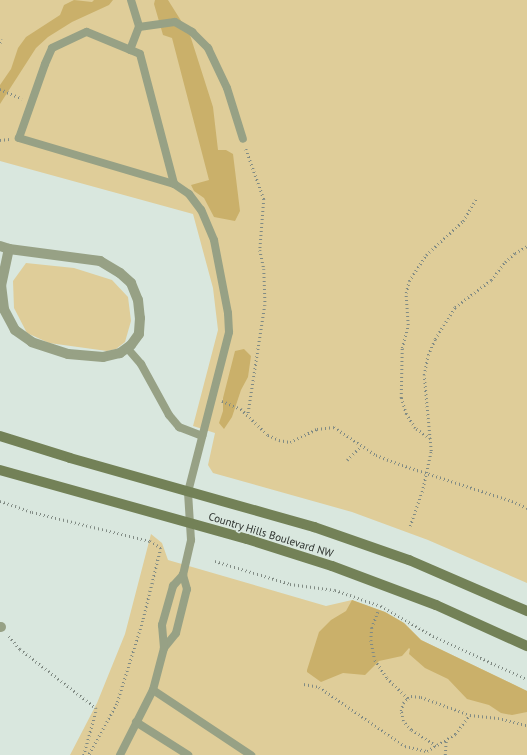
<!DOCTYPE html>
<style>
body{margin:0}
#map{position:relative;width:527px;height:755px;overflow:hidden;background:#d9e7de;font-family:"PT Sans",sans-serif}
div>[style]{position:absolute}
.green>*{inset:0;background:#dfcd99}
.forest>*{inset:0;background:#cab06a}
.path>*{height:2.5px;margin-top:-1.25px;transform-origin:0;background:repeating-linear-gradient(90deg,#818b84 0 1px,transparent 0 4px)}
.lane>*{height:8px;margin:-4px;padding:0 4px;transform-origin:4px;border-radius:4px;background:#97a185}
.street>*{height:10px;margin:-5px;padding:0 5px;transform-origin:5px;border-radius:5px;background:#97a185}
.secondary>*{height:10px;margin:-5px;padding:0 5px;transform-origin:5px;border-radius:5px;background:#738157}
span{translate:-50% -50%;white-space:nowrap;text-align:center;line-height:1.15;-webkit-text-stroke:3.5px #d9e7de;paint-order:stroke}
.street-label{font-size:11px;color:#2d322e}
</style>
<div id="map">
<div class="green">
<div style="clip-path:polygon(0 0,527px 0,527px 583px,428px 540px,352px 512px,213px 473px,208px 465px,215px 433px,193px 426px,218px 330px,213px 288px,193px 214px,0 161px)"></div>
<div style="clip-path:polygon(26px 263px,74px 268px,112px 280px,128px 297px,131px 321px,125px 342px,116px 349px,107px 351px,49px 343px,27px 333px,14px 308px,13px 281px)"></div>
<div style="clip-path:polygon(151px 534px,162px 543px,168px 560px,326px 606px,352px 600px,385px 612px,404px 623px,421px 640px,527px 691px,527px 755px,70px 755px,97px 703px,125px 634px)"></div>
</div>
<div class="forest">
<div style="clip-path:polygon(74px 0,92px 2px,94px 0,113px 0,109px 5px,72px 22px,48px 37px,36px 48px,0 104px,0 85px,11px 69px,18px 48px,26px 37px,60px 15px,64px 5px)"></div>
<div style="clip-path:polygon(155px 0,168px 0,190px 35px,213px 107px,218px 150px,226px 150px,233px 154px,240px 211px,235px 221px,214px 217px,204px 198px,194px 191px,191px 185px,209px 180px,172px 38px,163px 35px,154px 4px)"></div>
<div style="clip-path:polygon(244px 349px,251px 356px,248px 377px,241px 390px,232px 417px,224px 429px,219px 423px,223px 411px,223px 398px,235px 351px)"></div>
<div style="clip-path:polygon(352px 600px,385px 612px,404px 623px,421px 640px,527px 691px,527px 712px,512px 715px,501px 713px,489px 705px,467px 699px,448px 679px,425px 668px,409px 654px,410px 649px,409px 648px,402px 656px,379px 661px,365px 675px,343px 673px,321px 682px,307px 672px,307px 670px,319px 632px,331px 620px,346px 611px)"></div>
</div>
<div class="path">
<div style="left:0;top:43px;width:4px;rotate:-76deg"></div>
<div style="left:0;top:89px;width:24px;rotate:24deg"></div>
<div style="left:0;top:140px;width:9px;rotate:-6deg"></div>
<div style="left:246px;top:149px;width:53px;rotate:70.2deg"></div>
<div style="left:264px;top:199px;width:51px;rotate:94.5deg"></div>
<div style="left:260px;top:250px;width:19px;rotate:78deg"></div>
<div style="left:264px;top:269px;width:36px;rotate:88deg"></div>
<div style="left:265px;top:305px;width:111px;rotate:98.8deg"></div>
<div style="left:222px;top:401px;width:21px;rotate:23deg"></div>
<div style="left:241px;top:409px;width:37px;rotate:44deg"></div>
<div style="left:268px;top:435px;width:12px;rotate:24deg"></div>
<div style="left:279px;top:440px;width:11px;rotate:10deg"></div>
<div style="left:290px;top:442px;width:30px;rotate:-26deg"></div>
<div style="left:317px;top:429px;width:17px;rotate:-7deg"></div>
<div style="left:334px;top:427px;width:50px;rotate:33.7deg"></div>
<div style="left:376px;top:455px;width:28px;rotate:21deg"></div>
<div style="left:402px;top:465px;width:116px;rotate:18.1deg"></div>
<div style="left:512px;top:501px;width:17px;rotate:25deg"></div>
<div style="left:430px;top:439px;width:19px;rotate:-144deg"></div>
<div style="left:415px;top:428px;width:17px;rotate:-123deg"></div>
<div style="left:406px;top:414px;width:17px;rotate:-107deg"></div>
<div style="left:401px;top:398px;width:50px;rotate:-88.9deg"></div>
<div style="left:402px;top:348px;width:24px;rotate:-75deg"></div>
<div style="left:408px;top:325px;width:32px;rotate:-94deg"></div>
<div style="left:406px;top:293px;width:12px;rotate:-76deg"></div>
<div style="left:409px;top:281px;width:31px;rotate:-57deg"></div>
<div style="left:426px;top:255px;width:50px;rotate:-42.6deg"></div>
<div style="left:463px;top:221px;width:26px;rotate:-59deg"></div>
<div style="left:347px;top:460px;width:20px;rotate:-45deg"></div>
<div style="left:0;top:501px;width:34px;rotate:19deg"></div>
<div style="left:32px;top:512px;width:122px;rotate:13.8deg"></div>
<div style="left:150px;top:541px;width:13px;rotate:32deg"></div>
<div style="left:161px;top:548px;width:75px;rotate:103.9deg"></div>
<div style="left:143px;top:621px;width:87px;rotate:107.4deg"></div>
<div style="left:117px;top:704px;width:58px;rotate:118.8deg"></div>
<div style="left:410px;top:526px;width:36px;rotate:-71deg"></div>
<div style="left:422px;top:492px;width:42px;rotate:-77.6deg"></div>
<div style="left:431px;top:451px;width:76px;rotate:-95.3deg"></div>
<div style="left:424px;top:375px;width:20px;rotate:-79deg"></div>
<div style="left:428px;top:355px;width:17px;rotate:-66deg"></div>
<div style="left:435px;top:339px;width:38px;rotate:-58deg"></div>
<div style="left:455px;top:307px;width:45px;rotate:-36.9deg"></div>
<div style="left:491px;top:280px;width:23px;rotate:-52deg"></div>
<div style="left:505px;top:262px;width:13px;rotate:-42deg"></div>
<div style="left:515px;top:253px;width:14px;rotate:-30deg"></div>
<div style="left:215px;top:561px;width:78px;rotate:17deg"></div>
<div style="left:290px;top:584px;width:45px;rotate:7.6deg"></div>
<div style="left:335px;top:590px;width:49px;rotate:19.2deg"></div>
<div style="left:381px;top:606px;width:60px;rotate:30deg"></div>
<div style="left:433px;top:636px;width:103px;rotate:24.6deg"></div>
<div style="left:378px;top:612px;width:17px;rotate:111deg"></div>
<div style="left:372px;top:628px;width:12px;rotate:95deg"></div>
<div style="left:371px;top:640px;width:20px;rotate:79deg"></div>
<div style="left:375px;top:660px;width:22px;rotate:56deg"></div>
<div style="left:387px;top:678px;width:29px;rotate:44deg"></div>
<div style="left:9px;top:636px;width:17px;rotate:50deg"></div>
<div style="left:20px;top:649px;width:96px;rotate:37.8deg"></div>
<div style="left:96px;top:708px;width:4px;rotate:90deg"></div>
<div style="left:96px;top:712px;width:45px;rotate:105.6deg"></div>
<div style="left:304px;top:684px;width:15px;rotate:11deg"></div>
<div style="left:319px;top:687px;width:104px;rotate:34.5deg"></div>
<div style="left:405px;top:746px;width:23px;rotate:13deg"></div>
<div style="left:427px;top:751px;width:33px;rotate:-31deg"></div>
<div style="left:455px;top:734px;width:24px;rotate:-52deg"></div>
<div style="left:470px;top:715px;width:28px;rotate:6deg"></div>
<div style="left:498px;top:718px;width:30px;rotate:14deg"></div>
<div style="left:436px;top:746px;width:30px;rotate:-147deg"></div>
<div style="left:411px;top:730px;width:12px;rotate:-132deg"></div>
<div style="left:403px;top:721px;width:10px;rotate:-101deg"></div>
<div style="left:401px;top:711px;width:8px;rotate:-76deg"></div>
<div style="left:403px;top:703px;width:7px;rotate:-45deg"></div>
<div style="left:408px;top:698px;width:4px;rotate:-34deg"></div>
<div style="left:411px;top:696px;width:10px;rotate:6deg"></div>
<div style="left:421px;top:697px;width:52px;rotate:20.2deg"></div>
<div style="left:445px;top:755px;width:15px;rotate:-86deg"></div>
</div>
<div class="lane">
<div style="left:131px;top:0;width:28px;rotate:73deg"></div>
<div style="left:130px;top:50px;width:25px;rotate:-69deg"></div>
<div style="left:139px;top:27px;width:36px;rotate:-8deg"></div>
<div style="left:175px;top:22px;width:20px;rotate:30deg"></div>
<div style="left:192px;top:32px;width:23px;rotate:45deg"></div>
<div style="left:208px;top:48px;width:44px;rotate:64.6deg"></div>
<div style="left:227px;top:88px;width:53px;rotate:72.6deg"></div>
<div style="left:128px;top:349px;width:20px;rotate:49deg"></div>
<div style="left:141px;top:364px;width:58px;rotate:61.2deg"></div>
<div style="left:169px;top:415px;width:16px;rotate:50deg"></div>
<div style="left:179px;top:427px;width:25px;rotate:21deg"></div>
<div style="left:164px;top:648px;width:19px;rotate:-51deg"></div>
<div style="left:176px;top:633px;width:45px;rotate:-76deg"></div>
<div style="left:187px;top:589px;width:15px;rotate:-106deg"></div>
<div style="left:183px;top:575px;width:36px;rotate:-77deg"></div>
<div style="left:191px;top:540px;width:48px;rotate:-93.6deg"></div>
<div style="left:188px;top:492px;width:165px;rotate:-75.6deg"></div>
<div style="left:229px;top:332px;width:19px;rotate:-93deg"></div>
<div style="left:228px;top:313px;width:74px;rotate:-100.9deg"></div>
<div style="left:214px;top:240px;width:33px;rotate:-113deg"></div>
<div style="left:201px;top:210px;width:20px;rotate:-127deg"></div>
<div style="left:189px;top:194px;width:18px;rotate:-146deg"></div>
<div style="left:174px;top:184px;width:162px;rotate:-163.5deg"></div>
<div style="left:19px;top:138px;width:78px;rotate:-70.6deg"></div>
<div style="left:45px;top:64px;width:17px;rotate:-66deg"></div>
<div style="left:52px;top:48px;width:38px;rotate:-25deg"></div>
<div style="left:87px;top:32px;width:57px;rotate:22.5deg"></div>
<div style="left:140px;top:54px;width:134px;rotate:75.3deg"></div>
<div style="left:153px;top:690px;width:118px;rotate:33.6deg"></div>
<div style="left:136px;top:722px;width:62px;rotate:32.4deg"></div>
<div style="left:120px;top:755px;width:73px;rotate:-63.1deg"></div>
<div style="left:153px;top:690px;width:43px;rotate:-75.3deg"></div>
<div style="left:164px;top:648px;width:23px;rotate:-95deg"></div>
<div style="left:162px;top:625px;width:41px;rotate:-74.2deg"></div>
<div style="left:173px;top:586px;width:15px;rotate:-48deg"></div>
</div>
<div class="street">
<div style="left:0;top:246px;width:9px;rotate:18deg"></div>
<div style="left:9px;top:249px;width:92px;rotate:7.5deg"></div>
<div style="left:100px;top:261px;width:23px;rotate:31deg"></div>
<div style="left:120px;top:273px;width:15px;rotate:42deg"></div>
<div style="left:131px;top:283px;width:18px;rotate:68deg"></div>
<div style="left:138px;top:300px;width:18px;rotate:84deg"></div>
<div style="left:140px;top:318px;width:16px;rotate:94deg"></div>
<div style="left:139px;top:334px;width:14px;rotate:126deg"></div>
<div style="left:131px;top:345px;width:14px;rotate:144deg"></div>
<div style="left:120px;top:353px;width:17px;rotate:167deg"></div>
<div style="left:103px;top:357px;width:35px;rotate:-175deg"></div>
<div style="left:68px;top:354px;width:38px;rotate:-162deg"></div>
<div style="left:32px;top:342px;width:21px;rotate:-145deg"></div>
<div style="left:15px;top:330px;width:24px;rotate:-118deg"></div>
<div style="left:4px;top:309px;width:23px;rotate:-97deg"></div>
<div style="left:1px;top:286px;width:38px;rotate:-78deg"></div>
<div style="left:0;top:627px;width:1px"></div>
</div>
<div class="secondary">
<div style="left:0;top:436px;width:73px;rotate:17.4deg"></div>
<div style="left:70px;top:458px;width:254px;rotate:15.8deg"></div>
<div style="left:314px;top:527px;width:101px;rotate:19.2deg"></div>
<div style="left:409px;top:560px;width:129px;rotate:23.4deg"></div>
<div style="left:0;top:470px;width:256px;rotate:15.6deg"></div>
<div style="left:247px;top:539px;width:89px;rotate:17.6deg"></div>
<div style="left:332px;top:566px;width:111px;rotate:20.6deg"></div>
<div style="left:436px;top:605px;width:100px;rotate:24.3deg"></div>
</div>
<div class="street-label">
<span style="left:271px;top:535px;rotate:17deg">Country Hills Boulevard NW</span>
</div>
</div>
